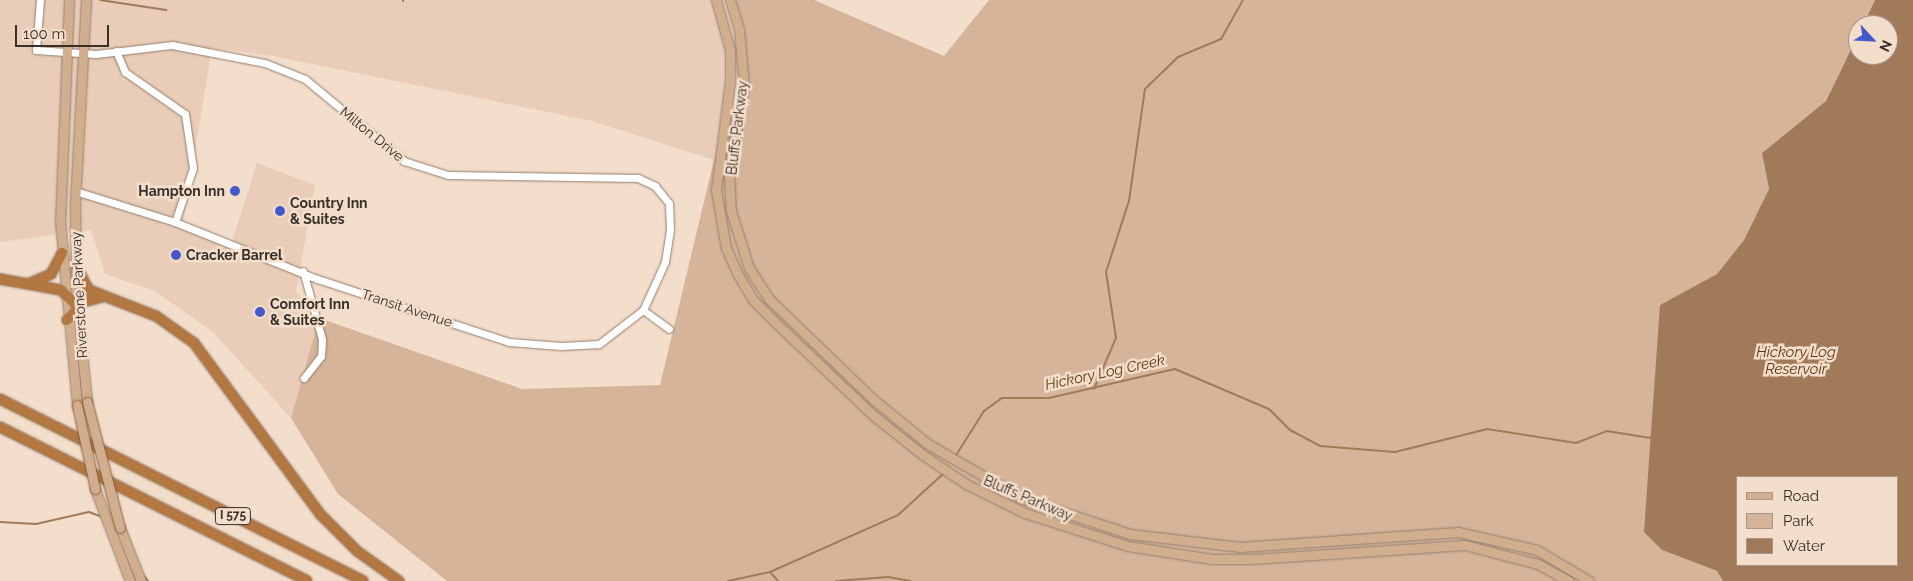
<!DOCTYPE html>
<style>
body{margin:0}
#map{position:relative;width:1913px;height:581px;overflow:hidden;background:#f3ddcb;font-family:Raleway,sans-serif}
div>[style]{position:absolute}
.built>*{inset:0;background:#e9cdb8}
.green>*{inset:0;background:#d5b499}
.water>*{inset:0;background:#a17a5a}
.stream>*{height:2px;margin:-1px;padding:0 1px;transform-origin:1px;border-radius:1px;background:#a17a5a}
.roads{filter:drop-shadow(0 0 1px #937f6f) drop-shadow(0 0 1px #937f6f)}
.minor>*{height:7px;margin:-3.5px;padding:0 3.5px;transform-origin:3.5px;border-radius:3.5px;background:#fff}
.major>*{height:9px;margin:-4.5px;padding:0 4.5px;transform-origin:4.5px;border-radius:4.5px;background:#d1ae8e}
.highway>*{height:10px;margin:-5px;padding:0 5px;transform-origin:5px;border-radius:5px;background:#b37842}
.bridges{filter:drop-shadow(0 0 1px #885e39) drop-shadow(0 0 1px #885e39)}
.major-bridge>*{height:9px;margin:-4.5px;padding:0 4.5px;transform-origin:4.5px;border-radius:4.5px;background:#d1ae8e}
.dots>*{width:14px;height:14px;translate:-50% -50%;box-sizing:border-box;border:2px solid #f3ddcb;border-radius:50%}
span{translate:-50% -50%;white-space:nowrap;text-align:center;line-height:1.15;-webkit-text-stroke:5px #f3ddcb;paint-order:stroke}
.shield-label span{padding:1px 4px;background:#f3ddcb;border:1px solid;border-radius:4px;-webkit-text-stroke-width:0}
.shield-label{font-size:12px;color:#372f28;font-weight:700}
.street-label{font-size:14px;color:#372f28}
.poi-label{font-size:14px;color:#372f28;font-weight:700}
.right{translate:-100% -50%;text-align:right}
.left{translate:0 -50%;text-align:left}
.water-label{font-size:15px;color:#5f370f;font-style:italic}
.legend{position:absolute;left:1736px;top:476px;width:162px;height:90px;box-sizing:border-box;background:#f3ddcb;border:1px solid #a8978a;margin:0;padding:6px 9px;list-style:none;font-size:15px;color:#372f28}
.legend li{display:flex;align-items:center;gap:10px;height:25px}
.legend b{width:25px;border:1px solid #a8978a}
.north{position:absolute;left:1848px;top:15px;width:50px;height:50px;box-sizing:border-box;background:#f3ddcb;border:1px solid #a8978a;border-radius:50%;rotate:115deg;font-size:14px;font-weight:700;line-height:20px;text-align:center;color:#372f28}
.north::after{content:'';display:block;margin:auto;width:18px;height:22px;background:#4458cc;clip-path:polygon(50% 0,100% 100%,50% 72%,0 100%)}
.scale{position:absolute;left:15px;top:25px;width:94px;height:22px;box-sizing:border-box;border:2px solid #372f28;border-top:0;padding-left:6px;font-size:15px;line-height:18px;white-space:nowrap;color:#372f28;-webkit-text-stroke:4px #f3ddcb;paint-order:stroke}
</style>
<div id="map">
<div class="built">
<div style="clip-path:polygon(0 0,729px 0,739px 40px,737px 99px,714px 160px,592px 121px,273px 56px,212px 48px,183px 223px,232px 242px,257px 163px,315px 185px,296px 292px,319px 318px,291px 418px,213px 332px,155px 291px,105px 274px,91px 230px,0 242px)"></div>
</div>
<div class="green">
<div style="clip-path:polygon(729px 0,814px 0,944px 56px,989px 0,1875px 0,1863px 25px,1858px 25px,1858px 35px,1826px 101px,1762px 153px,1769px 189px,1744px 240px,1717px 274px,1660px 305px,1662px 550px,1717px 571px,1723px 581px,447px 581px,338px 494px,291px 418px,319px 318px,522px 389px,660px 385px,714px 160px,737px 99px,739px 40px)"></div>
</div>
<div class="water">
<div style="clip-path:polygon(evenodd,1875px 0,1913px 0,1913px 581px,1723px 581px,1717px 571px,1662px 550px,1644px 532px,1660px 305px,1717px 274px,1744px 240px,1769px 189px,1762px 153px,1826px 101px,1858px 35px,1858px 55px,1888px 55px,1888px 25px,1863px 25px,1875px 0,1737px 477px,1897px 477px,1897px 565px,1737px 565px,1737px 477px)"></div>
</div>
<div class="stream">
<div style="left:100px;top:0;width:67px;rotate:8.6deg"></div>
<div style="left:403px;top:1px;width:1px;rotate:-90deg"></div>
<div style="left:1094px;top:389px;width:56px;rotate:-66.7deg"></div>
<div style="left:1116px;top:338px;width:67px;rotate:-98.6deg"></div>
<div style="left:1106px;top:272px;width:75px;rotate:-72.1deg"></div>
<div style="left:1129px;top:201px;width:113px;rotate:-81.9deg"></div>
<div style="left:1145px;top:89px;width:46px;rotate:-44.1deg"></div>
<div style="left:1178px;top:57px;width:47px;rotate:-22.7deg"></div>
<div style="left:1221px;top:39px;width:45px;rotate:-60.6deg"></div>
<div style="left:955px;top:457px;width:54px;rotate:-57.8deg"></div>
<div style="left:984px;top:411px;width:22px;rotate:-36deg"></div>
<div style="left:1002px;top:398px;width:47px"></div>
<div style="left:1049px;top:398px;width:129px;rotate:-13deg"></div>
<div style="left:1175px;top:369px;width:102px;rotate:23.1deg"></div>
<div style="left:1269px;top:409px;width:30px;rotate:45deg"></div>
<div style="left:1290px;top:430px;width:34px;rotate:28deg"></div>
<div style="left:1320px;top:446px;width:75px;rotate:4.6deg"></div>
<div style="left:1395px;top:452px;width:95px;rotate:-14deg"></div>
<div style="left:1487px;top:429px;width:90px;rotate:8.9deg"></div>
<div style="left:1576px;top:443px;width:33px;rotate:-21deg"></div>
<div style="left:1607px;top:431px;width:44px;rotate:9.2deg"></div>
<div style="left:0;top:522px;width:36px;rotate:3deg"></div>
<div style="left:36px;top:524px;width:54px;rotate:-12.8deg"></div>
<div style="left:89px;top:512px;width:14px;rotate:21deg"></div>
<div style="left:124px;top:527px;width:44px;rotate:68.7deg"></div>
<div style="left:770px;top:572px;width:12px;rotate:48deg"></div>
<div style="left:143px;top:575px;width:8px;rotate:50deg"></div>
<div style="left:728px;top:581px;width:43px;rotate:-12.1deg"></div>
<div style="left:770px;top:572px;width:140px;rotate:-24deg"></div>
<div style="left:898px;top:515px;width:62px;rotate:-42.4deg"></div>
<div style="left:836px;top:581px;width:52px;rotate:-4.4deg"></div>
<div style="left:888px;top:577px;width:23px;rotate:10deg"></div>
</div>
<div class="roads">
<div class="minor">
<div style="left:40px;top:0;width:50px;rotate:94.6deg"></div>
<div style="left:36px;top:50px;width:60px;rotate:3.8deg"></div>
<div style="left:96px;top:54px;width:77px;rotate:-6.8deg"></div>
<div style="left:172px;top:45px;width:95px;rotate:11deg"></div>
<div style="left:265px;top:63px;width:43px;rotate:21.8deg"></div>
<div style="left:305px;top:79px;width:129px;rotate:39.6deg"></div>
<div style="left:404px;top:161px;width:46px;rotate:17.7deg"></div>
<div style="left:448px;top:175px;width:190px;rotate:0.9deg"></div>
<div style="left:638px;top:178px;width:19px;rotate:25deg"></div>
<div style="left:655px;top:186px;width:22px;rotate:51deg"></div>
<div style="left:669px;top:203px;width:27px;rotate:88deg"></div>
<div style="left:670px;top:230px;width:32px;rotate:99deg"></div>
<div style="left:665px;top:262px;width:53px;rotate:114.6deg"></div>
<div style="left:643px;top:310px;width:56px;rotate:142.3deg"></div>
<div style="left:599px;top:344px;width:38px;rotate:177deg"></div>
<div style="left:561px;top:346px;width:52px;rotate:-175.6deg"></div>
<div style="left:509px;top:342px;width:202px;rotate:-161.8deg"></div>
<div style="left:317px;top:279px;width:153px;rotate:-158.1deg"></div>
<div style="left:175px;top:222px;width:105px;rotate:-162.8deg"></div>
<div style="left:116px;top:51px;width:23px;rotate:67deg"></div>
<div style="left:125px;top:72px;width:73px;rotate:35deg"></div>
<div style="left:185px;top:114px;width:55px;rotate:81.6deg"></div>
<div style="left:193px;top:168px;width:57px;rotate:108.4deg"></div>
<div style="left:303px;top:271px;width:71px;rotate:74.4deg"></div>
<div style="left:322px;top:339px;width:17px;rotate:93deg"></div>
<div style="left:321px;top:356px;width:28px;rotate:128deg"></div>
<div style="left:643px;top:310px;width:32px;rotate:36deg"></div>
</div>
<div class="major">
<div style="left:69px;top:0;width:221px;rotate:92.3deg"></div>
<div style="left:60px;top:221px;width:185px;rotate:84.7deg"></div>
<div style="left:86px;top:0;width:206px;rotate:93.1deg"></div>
<div style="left:75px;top:206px;width:87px;rotate:89.3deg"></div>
<div style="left:76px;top:293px;width:110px;rotate:84.2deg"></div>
<div style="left:716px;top:0;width:52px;rotate:74.4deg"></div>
<div style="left:730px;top:50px;width:31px;rotate:90deg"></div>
<div style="left:730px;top:81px;width:110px;rotate:97.3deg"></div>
<div style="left:716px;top:190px;width:59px;rotate:80.2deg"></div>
<div style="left:726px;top:248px;width:27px;rotate:66deg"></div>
<div style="left:737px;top:273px;width:33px;rotate:59deg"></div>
<div style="left:754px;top:301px;width:31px;rotate:45deg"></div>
<div style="left:776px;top:323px;width:135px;rotate:43.5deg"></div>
<div style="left:874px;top:416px;width:63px;rotate:38.5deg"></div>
<div style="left:923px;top:455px;width:52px;rotate:34deg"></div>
<div style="left:966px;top:484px;width:66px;rotate:26.2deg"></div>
<div style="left:1025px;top:513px;width:108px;rotate:17.8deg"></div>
<div style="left:1128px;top:546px;width:85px;rotate:8.8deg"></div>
<div style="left:1212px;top:559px;width:41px"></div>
<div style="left:1253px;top:559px;width:212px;rotate:-3.8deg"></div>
<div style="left:1465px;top:545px;width:75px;rotate:14.6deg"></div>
<div style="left:1538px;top:564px;width:35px;rotate:29deg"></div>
<div style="left:730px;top:0;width:30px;rotate:73deg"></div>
<div style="left:739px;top:29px;width:56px;rotate:84.9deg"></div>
<div style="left:744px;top:85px;width:90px;rotate:99.6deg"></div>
<div style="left:729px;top:174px;width:37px;rotate:87deg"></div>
<div style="left:731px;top:211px;width:60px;rotate:72.5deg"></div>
<div style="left:749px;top:268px;width:37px;rotate:57deg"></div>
<div style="left:769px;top:299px;width:146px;rotate:43.9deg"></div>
<div style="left:874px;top:400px;width:70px;rotate:39.2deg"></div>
<div style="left:928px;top:444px;width:108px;rotate:30.1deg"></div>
<div style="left:1021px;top:498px;width:115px;rotate:18.3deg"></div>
<div style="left:1130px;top:534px;width:111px;rotate:6.7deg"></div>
<div style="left:1240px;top:547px;width:219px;rotate:-3.9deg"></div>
<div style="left:1458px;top:532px;width:81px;rotate:12.8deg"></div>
<div style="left:1537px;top:550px;width:61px;rotate:30.8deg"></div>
<div style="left:95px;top:489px;width:98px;rotate:69.2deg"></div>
<div style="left:120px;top:528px;width:57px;rotate:68.4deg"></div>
</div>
<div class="highway">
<div style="left:76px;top:266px;width:27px;rotate:62deg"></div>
<div style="left:89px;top:290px;width:72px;rotate:21.2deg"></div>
<div style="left:156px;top:316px;width:47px;rotate:35.4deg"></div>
<div style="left:194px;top:343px;width:214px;rotate:53.6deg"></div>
<div style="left:321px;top:515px;width:51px;rotate:45deg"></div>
<div style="left:357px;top:551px;width:52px;rotate:35.5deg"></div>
<div style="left:0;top:279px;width:62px;rotate:10.2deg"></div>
<div style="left:61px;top:290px;width:24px;rotate:45deg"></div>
<div style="left:30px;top:283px;width:23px;rotate:-23deg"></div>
<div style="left:51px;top:274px;width:24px;rotate:-62deg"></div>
<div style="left:67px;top:320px;width:24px;rotate:-48deg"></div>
<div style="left:83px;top:302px;width:20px;rotate:-15deg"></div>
<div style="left:0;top:399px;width:406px;rotate:26.6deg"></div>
<div style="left:0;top:427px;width:343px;rotate:26.6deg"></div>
</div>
</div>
<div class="bridges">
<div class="major-bridge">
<div style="left:87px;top:402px;width:130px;rotate:75.3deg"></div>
<div style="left:77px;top:405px;width:86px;rotate:77.9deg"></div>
</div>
</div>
<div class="dots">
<div style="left:235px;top:191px;background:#4458cc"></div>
<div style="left:280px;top:211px;background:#4458cc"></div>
<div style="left:176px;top:255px;background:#4458cc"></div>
<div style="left:260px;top:312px;background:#4458cc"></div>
</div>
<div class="shield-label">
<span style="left:233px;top:516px">I 575</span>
</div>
<div class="street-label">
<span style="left:737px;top:128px;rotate:-83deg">Bluffs Parkway</span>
<span style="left:372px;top:134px;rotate:39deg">Milton Drive</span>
<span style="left:79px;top:295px;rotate:-93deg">Riverstone Parkway</span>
<span style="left:407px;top:308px;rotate:18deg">Transit Avenue</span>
<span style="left:1028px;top:498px;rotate:23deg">Bluffs Parkway</span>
</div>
<div class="poi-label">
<span class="right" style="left:225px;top:191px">Hampton Inn</span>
<span class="left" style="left:290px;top:211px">Country Inn<br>&amp; Suites</span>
<span class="left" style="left:186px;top:255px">Cracker Barrel</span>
<span class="left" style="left:270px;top:312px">Comfort Inn<br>&amp; Suites</span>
</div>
<div class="water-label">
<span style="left:1796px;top:361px">Hickory Log<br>Reservoir</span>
<span style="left:1105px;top:373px;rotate:-12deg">Hickory Log Creek</span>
</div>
<ul class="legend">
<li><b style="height:6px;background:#d1ae8e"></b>Road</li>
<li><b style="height:14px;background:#d5b499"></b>Park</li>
<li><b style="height:14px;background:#a17a5a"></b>Water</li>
</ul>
<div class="north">N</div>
<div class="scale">100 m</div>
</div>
